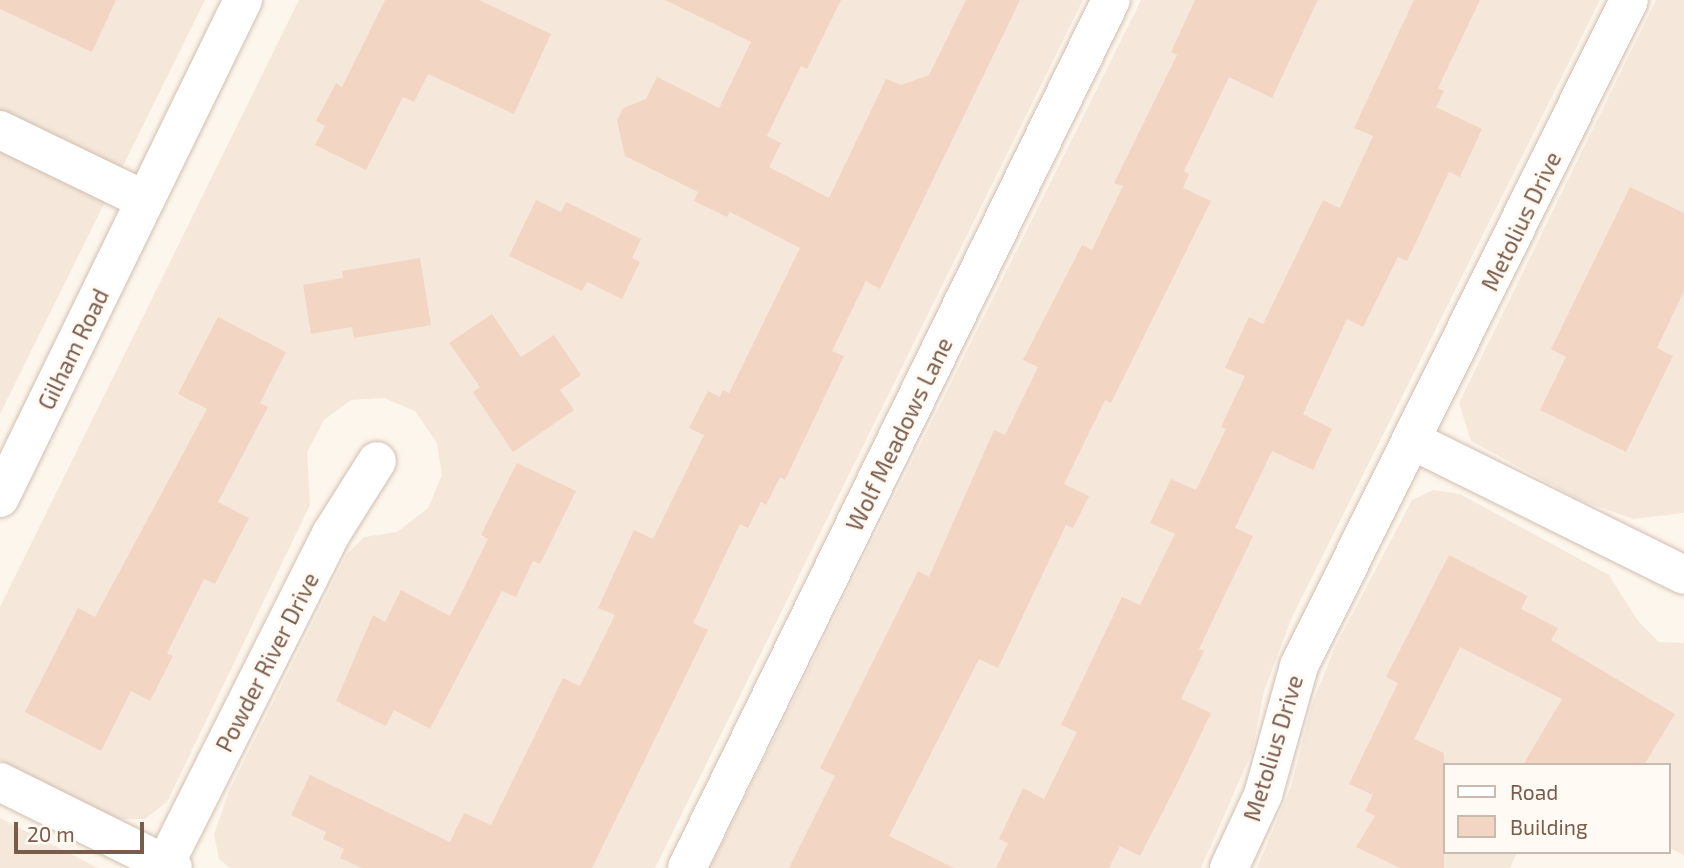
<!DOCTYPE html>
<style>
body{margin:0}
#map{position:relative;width:1684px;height:868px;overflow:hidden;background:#fdf6ec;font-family:"Exo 2",sans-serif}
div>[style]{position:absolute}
.residential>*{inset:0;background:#f5e8da}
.building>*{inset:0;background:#f3d5c3}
.roads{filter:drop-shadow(0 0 2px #d1beb0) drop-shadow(0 0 2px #d1beb0)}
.minor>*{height:38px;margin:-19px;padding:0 19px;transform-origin:19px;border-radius:19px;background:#fff}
span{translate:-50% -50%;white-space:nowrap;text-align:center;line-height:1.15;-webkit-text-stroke:6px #fffaf3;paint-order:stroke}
.street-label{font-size:23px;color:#7a5c4d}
.legend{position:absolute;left:1443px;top:763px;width:228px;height:91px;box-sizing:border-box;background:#fffaf3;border:2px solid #cabbb1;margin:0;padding:9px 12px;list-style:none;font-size:21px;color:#7a5c4d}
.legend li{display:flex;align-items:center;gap:14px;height:35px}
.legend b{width:35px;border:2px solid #cabbb1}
.scale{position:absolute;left:14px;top:822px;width:130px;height:32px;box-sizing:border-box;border:4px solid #7a5c4d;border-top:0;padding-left:9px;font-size:21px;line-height:24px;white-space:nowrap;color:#7a5c4d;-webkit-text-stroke:5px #fffaf3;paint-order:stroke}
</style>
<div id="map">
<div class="residential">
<div style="clip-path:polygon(0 0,205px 0,0 414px)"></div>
<div style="clip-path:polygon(299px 0,1083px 0,655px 868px,230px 868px,219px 859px,214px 834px,229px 791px,347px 554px,364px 537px,397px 532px,428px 508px,442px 475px,437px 443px,415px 411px,384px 398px,351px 400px,324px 420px,307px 452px,310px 505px,167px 802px,145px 819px,118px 819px,0 760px,0 607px)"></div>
<div style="clip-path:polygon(1141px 0,1600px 0,1292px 617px,1264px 691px,1252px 752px,1201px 868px,710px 868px)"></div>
<div style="clip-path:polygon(1656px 0,1684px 0,1684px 513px,1633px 519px,1580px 500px,1471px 441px,1459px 403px)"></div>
<div style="clip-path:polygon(1433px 490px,1460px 494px,1609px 575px,1638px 621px,1659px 642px,1684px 643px,1684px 855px,1668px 847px,1668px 765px,1444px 765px,1444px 852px,1517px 852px,1510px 868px,1257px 868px,1291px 787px,1311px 707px,1335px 647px,1412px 500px)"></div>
<div style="clip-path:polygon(0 818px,98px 868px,0 868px)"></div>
</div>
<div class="building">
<div style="clip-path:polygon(0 0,116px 0,92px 52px,0 9px)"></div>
<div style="clip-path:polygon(385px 0,479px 0,551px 34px,514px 114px,428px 74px,414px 102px,403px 97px,366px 170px,315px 145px,325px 126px,316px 121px,336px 83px,342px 87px)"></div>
<div style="clip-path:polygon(665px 0,841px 0,807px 69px,801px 66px,767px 136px,781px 143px,769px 167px,829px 198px,886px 79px,901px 85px,929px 75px,966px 0,1020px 0,880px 289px,866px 281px,832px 351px,844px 356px,785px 480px,780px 477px,766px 505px,761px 502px,748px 528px,740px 524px,693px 623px,708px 630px,592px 868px,362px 868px,340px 858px,344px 849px,323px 839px,326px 832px,291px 815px,310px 775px,450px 842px,464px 813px,491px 825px,563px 678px,580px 686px,615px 615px,598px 608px,634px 530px,653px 539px,704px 435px,689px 428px,708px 391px,720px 397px,723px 390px,729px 393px,800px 248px,730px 212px,727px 217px,694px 201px,698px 192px,625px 156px,617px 121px,623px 108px,646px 99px,657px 77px,719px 108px,751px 42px)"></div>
<div style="clip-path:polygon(1195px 0,1318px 0,1272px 98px,1229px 77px,1184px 171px,1189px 174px,1183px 188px,1211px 201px,1111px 403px,1105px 400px,1064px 484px,1089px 496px,1073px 528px,1066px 525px,998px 668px,979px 659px,889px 836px,954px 868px,789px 868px,835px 776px,820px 768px,918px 571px,929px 577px,994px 430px,1005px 435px,1038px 367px,1023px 360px,1082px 245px,1092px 250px,1123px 186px,1114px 183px,1177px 55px,1171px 52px)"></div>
<div style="clip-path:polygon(1414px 0,1480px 0,1438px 88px,1444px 91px,1436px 107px,1482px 129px,1460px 177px,1449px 172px,1407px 261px,1398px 257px,1363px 327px,1347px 319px,1303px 414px,1332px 429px,1313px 470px,1272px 451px,1235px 528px,1253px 536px,1199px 649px,1204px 651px,1181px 699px,1211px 713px,1179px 780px,1140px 856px,1120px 846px,1109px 868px,996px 868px,1008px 843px,999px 839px,1023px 788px,1044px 799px,1077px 732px,1061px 725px,1122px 597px,1140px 605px,1175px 534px,1150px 523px,1171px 479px,1196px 490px,1226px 429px,1221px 427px,1245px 376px,1225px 368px,1249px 317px,1263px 324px,1323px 200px,1340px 208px,1373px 136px,1354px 128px)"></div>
<div style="clip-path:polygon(1630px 187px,1684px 213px,1684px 291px,1657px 348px,1673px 356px,1626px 452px,1540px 410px,1566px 357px,1551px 349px)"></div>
<div style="clip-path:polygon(536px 200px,561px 212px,566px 202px,641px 239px,632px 258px,640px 262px,622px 299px,587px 282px,582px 291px,509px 256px)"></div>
<div style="clip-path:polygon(420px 258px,431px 325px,354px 338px,352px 327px,311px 334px,303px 285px,343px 278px,342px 271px)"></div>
<div style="clip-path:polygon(492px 314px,521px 357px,554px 335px,581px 375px,560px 390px,574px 410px,513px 452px,473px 392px,480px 387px,449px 343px)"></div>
<div style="clip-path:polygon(218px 317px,286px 352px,260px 403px,268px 407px,218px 502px,249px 518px,215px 584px,204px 579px,167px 653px,173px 656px,150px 701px,131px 691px,101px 751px,25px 712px,78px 608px,95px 617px,207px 409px,178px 394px)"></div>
<div style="clip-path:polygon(517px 463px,576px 491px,540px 564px,533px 561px,516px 597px,502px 591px,430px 729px,394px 710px,386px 726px,336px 701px,373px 615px,385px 622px,401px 590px,450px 616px,488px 539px,481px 535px)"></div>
<div style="clip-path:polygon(1449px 555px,1528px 596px,1521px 609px,1558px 628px,1551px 640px,1675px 714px,1644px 765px,1523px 765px,1562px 699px,1460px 647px,1414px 739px,1444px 753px,1444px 868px,1400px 868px,1356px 847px,1375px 816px,1365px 811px,1373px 795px,1349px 784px,1398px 683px,1386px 677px)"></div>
</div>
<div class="roads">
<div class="minor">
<div style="left:0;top:130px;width:161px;rotate:25.8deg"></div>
<div style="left:1413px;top:441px;width:302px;rotate:26.3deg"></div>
<div style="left:0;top:498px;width:554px;rotate:-63.99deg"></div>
<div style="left:0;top:782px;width:193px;rotate:26.4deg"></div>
<div style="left:163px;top:868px;width:374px;rotate:-63.3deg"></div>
<div style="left:331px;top:534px;width:86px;rotate:-57.8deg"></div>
<div style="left:687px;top:868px;width:966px;rotate:-63.97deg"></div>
<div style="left:1229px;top:868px;width:81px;rotate:-65deg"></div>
<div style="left:1263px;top:795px;width:134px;rotate:-74.4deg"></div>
<div style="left:1299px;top:666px;width:743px;rotate:-63.64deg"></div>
</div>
</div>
<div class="street-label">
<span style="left:1521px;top:221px;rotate:-64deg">Metolius Drive</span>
<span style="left:73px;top:349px;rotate:-64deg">Gilham Road</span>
<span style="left:899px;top:434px;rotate:-64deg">Wolf Meadows Lane</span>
<span style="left:267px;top:662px;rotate:-63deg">Powder River Drive</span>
<span style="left:1273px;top:748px;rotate:-73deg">Metolius Drive</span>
</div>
<ul class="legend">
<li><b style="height:9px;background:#fff"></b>Road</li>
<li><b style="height:19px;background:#f3d5c3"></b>Building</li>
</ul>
<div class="scale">20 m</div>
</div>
